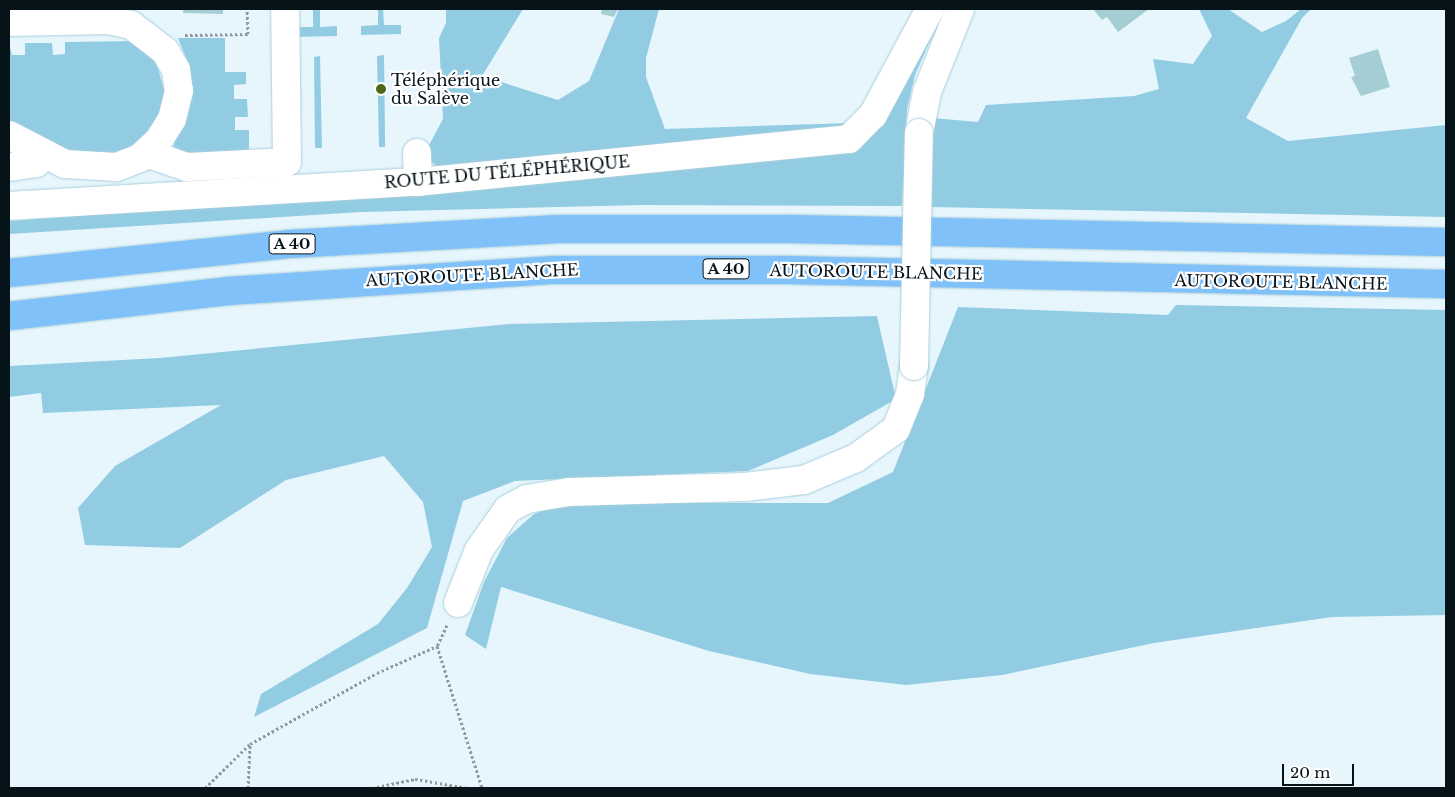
<!DOCTYPE html>
<meta charset="utf-8">
<style>
body{margin:0}
#map{position:relative;width:1455px;height:797px;overflow:hidden;background:#e7f6fc;font-family:"Libre Baskerville",serif}
div>[style]{position:absolute}
.green>*{inset:0;background:#92cce3}
.building>*{inset:0;background:#a4ced3}
.path>*{height:3px;margin-top:-1.5px;transform-origin:0;background:repeating-linear-gradient(90deg,#8d9ba1 0 2.5px,transparent 0 5px)}
.roads{filter:drop-shadow(0 0 1px #a8cedd) drop-shadow(0 0 1px #a8cedd)}
.minor>*{height:28px;margin:-14px;padding:0 14px;transform-origin:14px;border-radius:14px;background:#fff}
.highway>*{height:28px;margin:-14px;padding:0 14px;transform-origin:14px;border-radius:14px;background:#7fc1f8}
.bridges{filter:drop-shadow(0 0 1px #a8cedd) drop-shadow(0 0 1px #a8cedd)}
.minor-bridge>*{height:28px;margin:-14px;padding:0 14px;transform-origin:14px;border-radius:14px;background:#fff}
.dots>*{width:14px;height:14px;translate:-50% -50%;box-sizing:border-box;border:2px solid #fff;border-radius:50%}
span{translate:-50% -50%;white-space:nowrap;text-align:center;line-height:1.15;-webkit-text-stroke:4.5px #fff;paint-order:stroke}
.shield-label span{padding:1px 4px;background:#fff;border:1px solid;border-radius:4px;-webkit-text-stroke-width:0}
.shield-label{font-size:15px;color:#061319;font-weight:700}
.poi-label{font-size:16px;color:#061319}
.left{translate:0 -50%;text-align:left}
.street-label{font-size:16px;color:#061319}
.frame{position:absolute;inset:0;border:10px solid #061319;pointer-events:none}
.scale{position:absolute;left:1282px;top:764px;width:72px;height:22px;box-sizing:border-box;border:2px solid #061319;border-top:0;padding-left:6px;font-size:15px;line-height:18px;white-space:nowrap;color:#061319;-webkit-text-stroke:4px #fff;paint-order:stroke}
</style>
<div id="map">
<div class="green">
<div style="clip-path:polygon(313px 9px,320px 9px,320px 27px,337px 26px,337px 36px,295px 37px,295px 27px,313px 27px)"></div>
<div style="clip-path:polygon(378px 9px,383px 9px,384px 25px,401px 25px,401px 34px,361px 35px,361px 26px,378px 25px)"></div>
<div style="clip-path:polygon(446px 9px,523px 9px,482px 76px,558px 100px,589px 81px,619px 9px,659px 9px,646px 58px,646px 77px,665px 129px,851px 123px,846px 127px,439px 168px,429px 160px,427px 149px,443px 119px,439px 38px,446px 23px)"></div>
<div style="clip-path:polygon(1199px 9px,1228px 9px,1262px 32px,1286px 21px,1301px 9px,1311px 9px,1302px 18px,1246px 118px,1288px 141px,1446px 125px,1446px 217px,932px 207px,933px 118px,978px 122px,986px 105px,1134px 96px,1159px 89px,1153px 59px,1193px 64px,1212px 36px)"></div>
<div style="clip-path:polygon(933px 25px,936px 27px,915px 75px,907px 109px,902px 206px,640px 205px,361px 212px,9px 234px,9px 221px,413px 192px,858px 147px,883px 124px)"></div>
<div style="clip-path:polygon(178px 38px,225px 38px,225px 72px,246px 72px,246px 84px,234px 85px,234px 99px,247px 99px,248px 117px,235px 117px,235px 130px,249px 130px,249px 155px,175px 156px,174px 143px,190px 102px,188px 63px)"></div>
<div style="clip-path:polygon(137px 41px,156px 60px,165px 94px,163px 110px,141px 143px,121px 154px,62px 150px,9px 122px,9px 43px,12px 55px,25px 55px,25px 43px,52px 43px,53px 55px,65px 54px,65px 42px)"></div>
<div style="clip-path:polygon(384px 55px,385px 137px,385px 147px,379px 147px,377px 56px)"></div>
<div style="clip-path:polygon(320px 56px,322px 148px,315px 148px,314px 57px)"></div>
<div style="clip-path:polygon(1176px 305px,1446px 310px,1446px 615px,1332px 617px,1154px 643px,1002px 675px,906px 685px,810px 674px,709px 651px,501px 587px,486px 649px,465px 635px,484px 582px,507px 538px,534px 514px,553px 507px,606px 503px,828px 503px,893px 472px,958px 307px,1168px 315px)"></div>
<div style="clip-path:polygon(877px 316px,896px 399px,833px 435px,748px 471px,515px 481px,463px 501px,427px 628px,254px 717px,261px 694px,378px 624px,407px 588px,432px 547px,423px 502px,384px 456px,286px 480px,180px 548px,85px 545px,78px 508px,115px 466px,221px 405px,43px 413px,41px 393px,9px 397px,9px 366px,160px 358px,509px 324px)"></div>
</div>
<div class="building">
<div style="clip-path:polygon(183px 9px,223px 9px,223px 14px,183px 13px)"></div>
<div style="clip-path:polygon(602px 9px,618px 9px,614px 17px,601px 14px)"></div>
<div style="clip-path:polygon(1093px 9px,1149px 9px,1118px 32px,1107px 17px,1102px 20px)"></div>
<div style="clip-path:polygon(1378px 49px,1390px 87px,1361px 96px,1351px 77px,1355px 76px,1349px 58px)"></div>
</div>
<div class="path">
<div style="left:185px;top:35px;width:63px;rotate:-0.9deg"></div>
<div style="left:248px;top:34px;width:25px;rotate:-92deg"></div>
<div style="left:447px;top:625px;width:23px;rotate:115deg"></div>
<div style="left:437px;top:646px;width:149px;rotate:72.4deg"></div>
<div style="left:205px;top:788px;width:63px;rotate:-44.4deg"></div>
<div style="left:250px;top:744px;width:145px;rotate:-29.2deg"></div>
<div style="left:377px;top:673px;width:66px;rotate:-24.2deg"></div>
<div style="left:248px;top:788px;width:44px;rotate:-87.4deg"></div>
<div style="left:372px;top:788px;width:44px;rotate:-11.8deg"></div>
<div style="left:415px;top:779px;width:54px;rotate:9.6deg"></div>
</div>
<div class="roads">
<div class="minor">
<div style="left:9px;top:22px;width:100px;rotate:-1.1deg"></div>
<div style="left:109px;top:20px;width:23px;rotate:13deg"></div>
<div style="left:131px;top:25px;width:43px;rotate:37.4deg"></div>
<div style="left:165px;top:51px;width:22px;rotate:60deg"></div>
<div style="left:176px;top:70px;width:21px;rotate:82deg"></div>
<div style="left:179px;top:91px;width:29px;rotate:104deg"></div>
<div style="left:172px;top:119px;width:26px;rotate:122deg"></div>
<div style="left:158px;top:141px;width:25px;rotate:137deg"></div>
<div style="left:140px;top:158px;width:26px;rotate:159deg"></div>
<div style="left:116px;top:167px;width:51px;rotate:-176.6deg"></div>
<div style="left:65px;top:164px;width:63px;rotate:-152.6deg"></div>
<div style="left:919px;top:133px;width:42px;rotate:-79deg"></div>
<div style="left:927px;top:92px;width:89px;rotate:-68.3deg"></div>
<div style="left:146px;top:153px;width:43px;rotate:18.9deg"></div>
<div style="left:187px;top:167px;width:100px;rotate:-2.9deg"></div>
<div style="left:287px;top:162px;width:153px;rotate:-90.7deg"></div>
<div style="left:417px;top:153px;width:29px;rotate:88deg"></div>
<div style="left:9px;top:167px;width:27px;rotate:-8deg"></div>
<div style="left:36px;top:163px;width:11px;rotate:-41deg"></div>
<div style="left:9px;top:206px;width:410px;rotate:-3.4deg"></div>
<div style="left:418px;top:182px;width:433px;rotate:-5.7deg"></div>
<div style="left:849px;top:139px;width:34px;rotate:-45deg"></div>
<div style="left:873px;top:115px;width:120px;rotate:-61.7deg"></div>
<div style="left:458px;top:603px;width:57px;rotate:-68.4deg"></div>
<div style="left:479px;top:550px;width:50px;rotate:-54.7deg"></div>
<div style="left:508px;top:509px;width:21px;rotate:-28deg"></div>
<div style="left:527px;top:499px;width:43px;rotate:-9.5deg"></div>
<div style="left:569px;top:492px;width:176px;rotate:-1.6deg"></div>
<div style="left:745px;top:487px;width:59px;rotate:-6.8deg"></div>
<div style="left:804px;top:480px;width:56px;rotate:-22.9deg"></div>
<div style="left:856px;top:458px;width:49px;rotate:-35.9deg"></div>
<div style="left:896px;top:429px;width:38px;rotate:-68deg"></div>
<div style="left:910px;top:394px;width:28px;rotate:-82deg"></div>
</div>
<div class="highway">
<div style="left:9px;top:273px;width:281px;rotate:-5.9deg"></div>
<div style="left:289px;top:244px;width:270px;rotate:-3.2deg"></div>
<div style="left:559px;top:229px;width:233px"></div>
<div style="left:792px;top:229px;width:654px;rotate:1.14deg"></div>
<div style="left:9px;top:316px;width:220px;rotate:-6.5deg"></div>
<div style="left:228px;top:291px;width:327px;rotate:-3.7deg"></div>
<div style="left:554px;top:270px;width:233px"></div>
<div style="left:787px;top:270px;width:659px;rotate:1.22deg"></div>
</div>
</div>
<div class="bridges">
<div class="minor-bridge">
<div style="left:914px;top:366px;width:233px;rotate:-88.8deg"></div>
</div>
</div>
<div class="dots">
<div style="left:381px;top:89px;background:#4e6717"></div>
</div>
<div class="shield-label">
<span style="left:292px;top:244px">A 40</span>
<span style="left:726px;top:269px">A 40</span>
</div>
<div class="poi-label">
<span class="left" style="left:391px;top:89px">Téléphérique<br>du Salève</span>
</div>
<div class="street-label">
<span style="left:507px;top:172px;rotate:-5deg">ROUTE DU TÉLÉPHÉRIQUE</span>
<span style="left:876px;top:272px;rotate:1deg">AUTOROUTE BLANCHE</span>
<span style="left:472px;top:275px;rotate:-3deg">AUTOROUTE BLANCHE</span>
<span style="left:1281px;top:282px;rotate:1deg">AUTOROUTE BLANCHE</span>
</div>
<div class="frame"></div>
<div class="scale">20 m</div>
</div>
